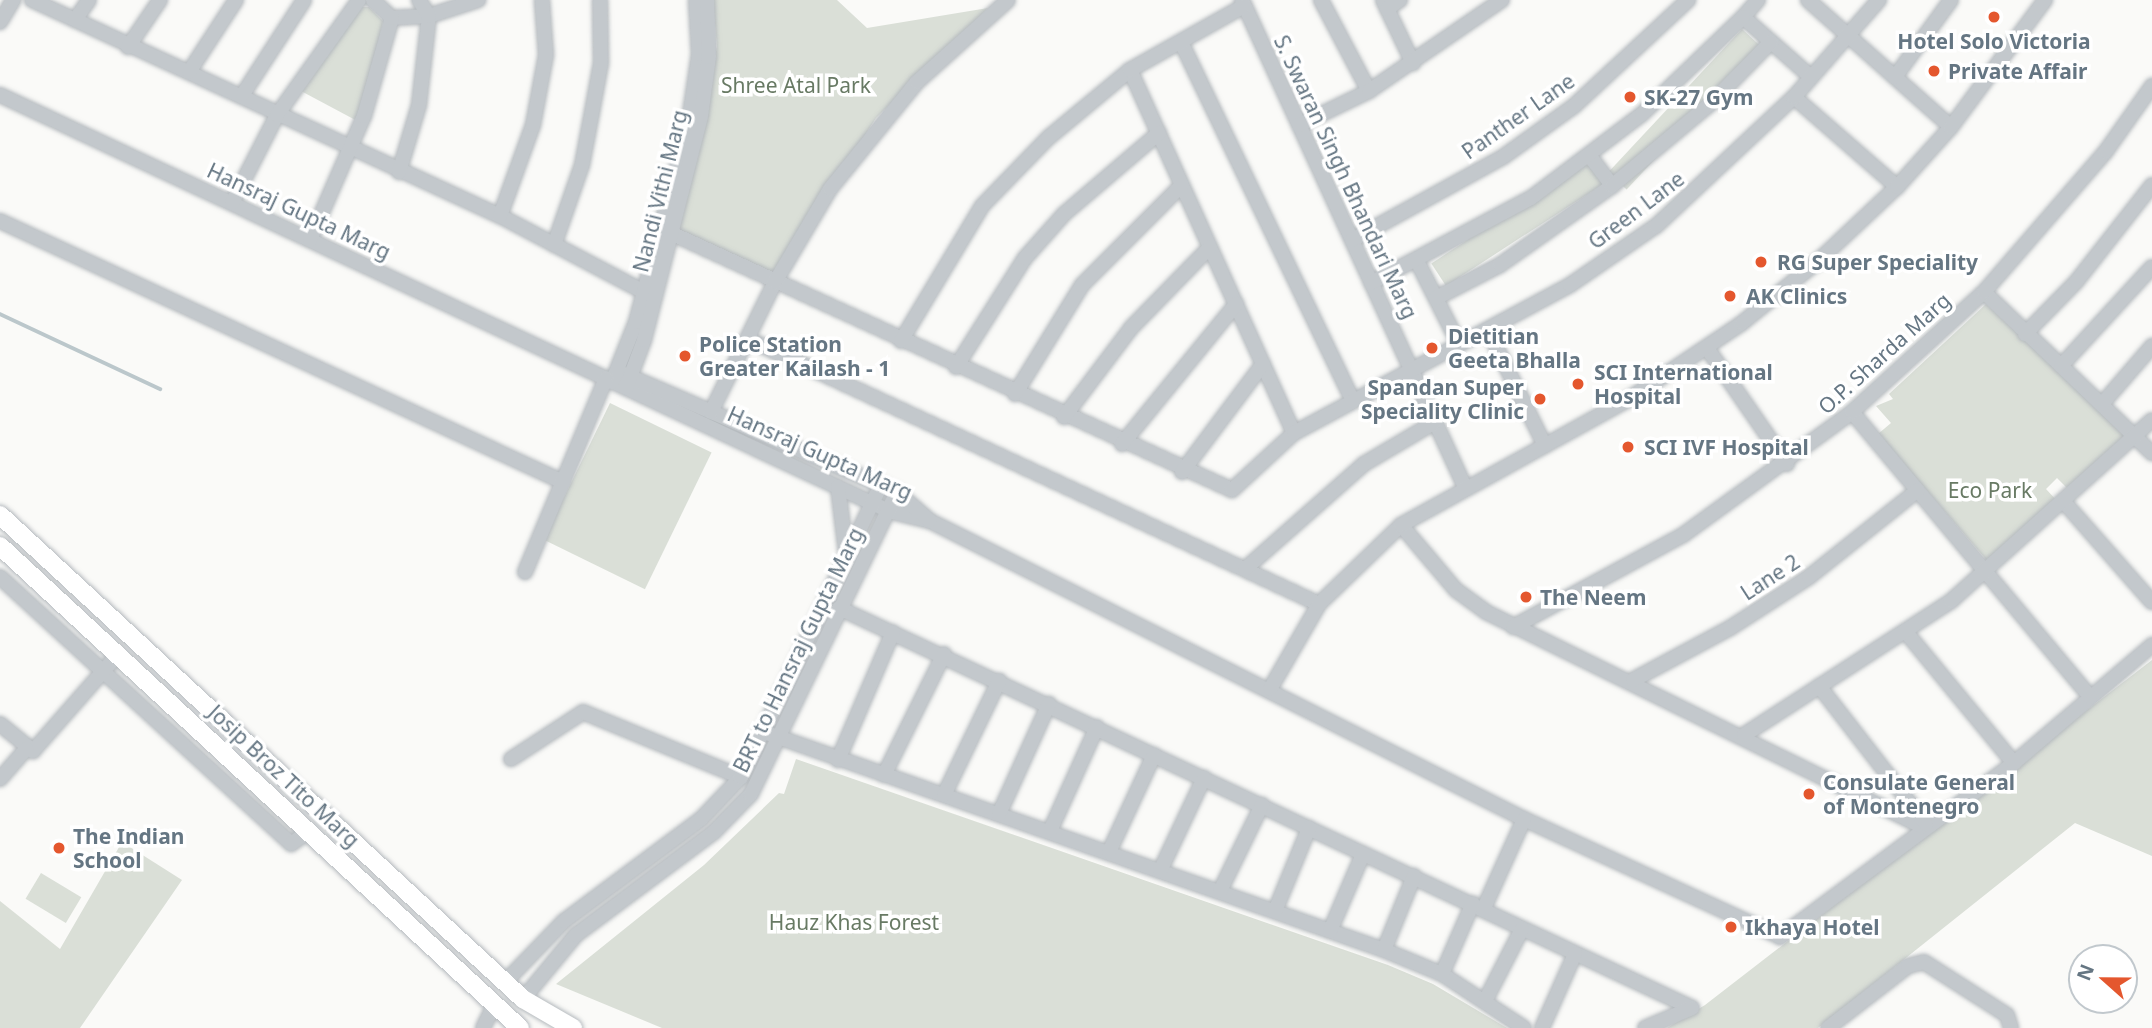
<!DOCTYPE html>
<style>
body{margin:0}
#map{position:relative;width:2152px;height:1028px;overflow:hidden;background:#fafaf8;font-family:"Noto Sans",sans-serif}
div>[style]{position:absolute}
.green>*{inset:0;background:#dadfd7;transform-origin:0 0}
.stream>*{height:3.5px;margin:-1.75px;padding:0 1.75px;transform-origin:1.75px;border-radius:1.75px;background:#bbc7cb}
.roads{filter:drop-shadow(0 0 2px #b5babe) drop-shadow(0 0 2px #b5babe)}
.minor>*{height:14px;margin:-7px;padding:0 7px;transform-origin:7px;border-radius:7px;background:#c3c8cc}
.major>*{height:18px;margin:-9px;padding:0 9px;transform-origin:9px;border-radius:9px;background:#fff}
.dots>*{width:19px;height:19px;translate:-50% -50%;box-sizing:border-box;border:4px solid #fff;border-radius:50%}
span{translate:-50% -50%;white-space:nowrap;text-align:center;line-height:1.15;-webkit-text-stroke:7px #fff;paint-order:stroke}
.poi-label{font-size:21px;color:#657683;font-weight:700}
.left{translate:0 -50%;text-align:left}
.right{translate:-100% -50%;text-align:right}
.park-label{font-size:21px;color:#687a64}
.street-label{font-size:21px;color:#657683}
.north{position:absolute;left:2068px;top:944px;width:70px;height:70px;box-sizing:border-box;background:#fff;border:2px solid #c1c8cd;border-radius:50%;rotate:291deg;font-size:19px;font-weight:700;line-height:28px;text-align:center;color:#657683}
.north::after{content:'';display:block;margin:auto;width:24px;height:32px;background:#e4572e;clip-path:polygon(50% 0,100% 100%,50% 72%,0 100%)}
</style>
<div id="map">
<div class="green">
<div style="clip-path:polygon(713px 0,837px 0,867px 28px,988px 8px,876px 118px,774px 276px,674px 232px,696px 157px,717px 46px)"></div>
<div style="clip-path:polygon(360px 7px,369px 7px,383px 21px,361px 123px,301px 91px)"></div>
<div style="left:1742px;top:29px;width:25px;height:196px;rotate:43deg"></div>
<div style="left:1589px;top:161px;width:27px;height:188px;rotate:57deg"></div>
<div style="clip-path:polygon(1986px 304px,2128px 437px,2071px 492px,2057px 478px,2046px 489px,2059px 503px,1990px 564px,1878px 434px,1891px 423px,1876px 406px,1893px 399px,1889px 394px)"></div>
<div style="left:610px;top:403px;width:113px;height:152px;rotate:26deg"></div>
<div style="clip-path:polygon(2152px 660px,2152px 856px,2075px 823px,1818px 1028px,1667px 1028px,1705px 1005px)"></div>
<div style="clip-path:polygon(796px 759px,1388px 965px,1433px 984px,1507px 1028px,662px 1028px,556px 984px,704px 865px,779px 793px,784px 794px)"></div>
<div style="clip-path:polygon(122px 842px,182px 880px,80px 1028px,0 1028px,0 901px,60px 949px)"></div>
<div style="left:41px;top:873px;width:47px;height:30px;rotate:31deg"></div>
</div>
<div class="stream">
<div style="left:0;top:314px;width:177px;rotate:25.1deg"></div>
</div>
<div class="roads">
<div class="minor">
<div style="left:32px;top:0;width:515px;rotate:24.78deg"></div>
<div style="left:500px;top:216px;width:163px;rotate:27.8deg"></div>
<div style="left:1242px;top:0;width:536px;rotate:65.4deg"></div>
<div style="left:1321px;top:0;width:103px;rotate:62.2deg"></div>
<div style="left:1383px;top:0;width:70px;rotate:64.5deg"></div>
<div style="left:1758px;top:0;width:23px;rotate:131deg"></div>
<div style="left:1743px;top:17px;width:91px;rotate:41.4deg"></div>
<div style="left:1808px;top:0;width:191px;rotate:41.6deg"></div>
<div style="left:1387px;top:9px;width:16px;rotate:-35deg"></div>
<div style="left:392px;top:18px;width:37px;rotate:-3deg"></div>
<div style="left:429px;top:16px;width:52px;rotate:-18.1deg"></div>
<div style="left:75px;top:20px;width:24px;rotate:-55deg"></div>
<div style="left:0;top:22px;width:26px;rotate:-59deg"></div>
<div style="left:1181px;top:42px;width:396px;rotate:64.4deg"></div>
<div style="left:128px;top:47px;width:57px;rotate:-55.8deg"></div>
<div style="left:1130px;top:70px;width:398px;rotate:65.7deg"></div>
<div style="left:189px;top:72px;width:86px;rotate:-56.9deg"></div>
<div style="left:1895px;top:77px;width:95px;rotate:-54deg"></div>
<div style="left:243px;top:94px;width:112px;rotate:-57deg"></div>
<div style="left:0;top:95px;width:982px;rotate:25.08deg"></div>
<div style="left:889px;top:511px;width:42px;rotate:13.7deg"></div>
<div style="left:930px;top:521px;width:665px;rotate:26.64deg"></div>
<div style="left:1524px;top:819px;width:282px;rotate:24.7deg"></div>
<div style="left:1780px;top:937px;width:292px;rotate:-36.6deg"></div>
<div style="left:2014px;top:763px;width:182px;rotate:-40.5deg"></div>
<div style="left:1794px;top:97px;width:137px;rotate:41.1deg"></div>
<div style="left:1299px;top:125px;width:78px;rotate:-25.9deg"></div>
<div style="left:1369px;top:91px;width:161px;rotate:-34.4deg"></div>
<div style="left:1589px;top:155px;width:39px;rotate:53deg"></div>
<div style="left:399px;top:172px;width:70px;rotate:-73.4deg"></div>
<div style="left:419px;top:105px;width:90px;rotate:-83.6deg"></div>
<div style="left:429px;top:16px;width:19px;rotate:-122deg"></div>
<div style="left:232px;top:203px;width:99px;rotate:-62.9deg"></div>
<div style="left:277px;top:115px;width:141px;rotate:-54.5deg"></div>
<div style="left:500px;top:216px;width:97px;rotate:-70.1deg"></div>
<div style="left:533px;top:125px;width:71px;rotate:-79.5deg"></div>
<div style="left:546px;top:55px;width:55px;rotate:-94.2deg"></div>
<div style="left:0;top:221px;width:621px;rotate:24.87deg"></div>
<div style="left:660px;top:228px;width:629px;rotate:24.61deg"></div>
<div style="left:1232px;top:490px;width:84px;rotate:-42.6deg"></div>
<div style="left:1294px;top:433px;width:313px;rotate:-28.2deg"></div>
<div style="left:1570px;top:285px;width:104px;rotate:-34.5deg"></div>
<div style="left:1656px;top:226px;width:189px;rotate:-43.1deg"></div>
<div style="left:1794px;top:97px;width:129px;rotate:-48.8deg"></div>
<div style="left:310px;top:240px;width:135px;rotate:-66.5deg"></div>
<div style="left:364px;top:116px;width:102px;rotate:-74.1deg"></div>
<div style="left:392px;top:18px;width:26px;rotate:-137deg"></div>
<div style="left:1352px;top:240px;width:172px;rotate:-28.8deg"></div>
<div style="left:1503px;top:157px;width:87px;rotate:-35.7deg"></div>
<div style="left:1574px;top:106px;width:156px;rotate:-42.9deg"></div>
<div style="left:554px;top:245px;width:85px;rotate:-70.7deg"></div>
<div style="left:582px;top:165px;width:54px;rotate:-79.3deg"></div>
<div style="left:592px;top:112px;width:50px;rotate:-79.6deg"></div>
<div style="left:601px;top:63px;width:63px;rotate:-90.9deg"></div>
<div style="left:1417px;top:261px;width:93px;rotate:63.2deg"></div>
<div style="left:1371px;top:283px;width:181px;rotate:-28deg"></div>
<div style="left:1531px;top:198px;width:139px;rotate:-37.1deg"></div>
<div style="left:1642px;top:114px;width:140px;rotate:-43.8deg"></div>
<div style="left:1984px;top:292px;width:233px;rotate:43.8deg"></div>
<div style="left:1436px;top:298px;width:72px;rotate:-27.3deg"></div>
<div style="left:1500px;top:265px;width:137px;rotate:-35.2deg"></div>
<div style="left:1612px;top:186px;width:128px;rotate:-39.9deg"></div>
<div style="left:1710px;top:104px;width:87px;rotate:-45.5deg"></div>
<div style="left:1488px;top:330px;width:129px;rotate:63.8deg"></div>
<div style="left:2025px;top:334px;width:73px;rotate:-45.6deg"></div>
<div style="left:2076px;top:282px;width:123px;rotate:-51.9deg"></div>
<div style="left:748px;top:339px;width:629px;rotate:24.9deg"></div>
<div style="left:901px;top:341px;width:157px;rotate:-59deg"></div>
<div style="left:982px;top:206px;width:95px;rotate:-45.9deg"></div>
<div style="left:1048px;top:138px;width:107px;rotate:-39.7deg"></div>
<div style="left:1130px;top:70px;width:131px;rotate:-29.3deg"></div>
<div style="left:1707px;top:348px;width:141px;rotate:55.4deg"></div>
<div style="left:2061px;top:366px;width:134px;rotate:-47.4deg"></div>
<div style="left:956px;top:367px;width:129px;rotate:-57.7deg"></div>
<div style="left:1025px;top:258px;width:59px;rotate:-48.4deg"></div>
<div style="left:1064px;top:214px;width:125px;rotate:-40.5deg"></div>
<div style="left:624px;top:374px;width:297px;rotate:23.4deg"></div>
<div style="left:897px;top:492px;width:43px;rotate:41.2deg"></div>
<div style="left:612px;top:382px;width:65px;rotate:-68.2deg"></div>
<div style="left:636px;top:322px;width:208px;rotate:-75.2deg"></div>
<div style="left:689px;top:121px;width:68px;rotate:-81.5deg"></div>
<div style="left:699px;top:54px;width:54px;rotate:-93.2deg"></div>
<div style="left:626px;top:388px;width:51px;rotate:-69.4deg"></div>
<div style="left:644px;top:340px;width:231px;rotate:-75.7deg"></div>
<div style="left:701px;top:116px;width:60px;rotate:-82.3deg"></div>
<div style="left:709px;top:57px;width:57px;rotate:-92deg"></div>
<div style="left:1015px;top:394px;width:128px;rotate:-58.4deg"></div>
<div style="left:1082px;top:285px;width:141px;rotate:-45deg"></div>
<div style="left:2102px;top:404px;width:77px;rotate:-49.2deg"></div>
<div style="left:711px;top:412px;width:145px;rotate:-63.8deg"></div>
<div style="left:775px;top:282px;width:108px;rotate:-59.4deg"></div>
<div style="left:830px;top:189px;width:138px;rotate:-50.9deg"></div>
<div style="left:917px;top:82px;width:122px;rotate:-42deg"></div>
<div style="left:1852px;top:412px;width:371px;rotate:50.1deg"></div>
<div style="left:1064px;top:417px;width:111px;rotate:-53deg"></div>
<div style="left:1131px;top:328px;width:113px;rotate:-45.7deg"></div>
<div style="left:1122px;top:444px;width:181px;rotate:-50.8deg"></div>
<div style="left:1182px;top:472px;width:135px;rotate:-53.1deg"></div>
<div style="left:838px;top:487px;width:65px;rotate:83deg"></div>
<div style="left:2064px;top:502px;width:133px;rotate:48.7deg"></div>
<div style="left:1401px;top:525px;width:85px;rotate:49.8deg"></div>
<div style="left:1456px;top:590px;width:37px;rotate:36deg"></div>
<div style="left:1486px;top:612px;width:486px;rotate:26.2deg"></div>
<div style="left:1245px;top:569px;width:159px;rotate:-41.4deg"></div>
<div style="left:1364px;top:464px;width:82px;rotate:-30.6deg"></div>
<div style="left:525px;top:572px;width:210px;rotate:-67.3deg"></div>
<div style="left:0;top:577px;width:395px;rotate:42.5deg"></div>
<div style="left:291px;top:844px;width:22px;rotate:-36deg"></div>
<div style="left:839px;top:608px;width:942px;rotate:25.12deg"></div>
<div style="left:1513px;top:627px;width:193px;rotate:-28.4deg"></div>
<div style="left:1683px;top:535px;width:209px;rotate:-36deg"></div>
<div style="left:1852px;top:412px;width:178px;rotate:-42.3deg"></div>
<div style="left:1984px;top:292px;width:186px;rotate:-49.1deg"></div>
<div style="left:2106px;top:151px;width:80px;rotate:-54.7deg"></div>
<div style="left:1905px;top:631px;width:171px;rotate:50.5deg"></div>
<div style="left:1633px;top:680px;width:110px;rotate:-28.2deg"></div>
<div style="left:1730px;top:628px;width:94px;rotate:-32.8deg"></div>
<div style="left:1809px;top:577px;width:139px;rotate:-38.6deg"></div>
<div style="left:1819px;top:686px;width:175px;rotate:52.2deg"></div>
<div style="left:1270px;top:689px;width:98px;rotate:-60deg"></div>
<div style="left:1319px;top:604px;width:114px;rotate:-43.9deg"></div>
<div style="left:1401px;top:525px;width:260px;rotate:-28.9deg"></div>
<div style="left:1629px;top:399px;width:136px;rotate:-33.9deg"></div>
<div style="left:1742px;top:323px;width:97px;rotate:-39.1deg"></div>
<div style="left:1817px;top:262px;width:110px;rotate:-43.2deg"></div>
<div style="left:1897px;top:187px;width:81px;rotate:-48deg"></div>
<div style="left:1951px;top:127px;width:158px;rotate:-53.5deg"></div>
<div style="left:0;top:724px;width:43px;rotate:39.3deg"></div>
<div style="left:33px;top:751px;width:130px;rotate:-48.7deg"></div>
<div style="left:761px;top:731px;width:660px;rotate:19.37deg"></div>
<div style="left:1384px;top:950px;width:63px;rotate:22.5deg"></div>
<div style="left:1442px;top:974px;width:98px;rotate:33.4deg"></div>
<div style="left:1744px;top:735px;width:247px;rotate:-32.9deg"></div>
<div style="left:1951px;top:601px;width:270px;rotate:-42deg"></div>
<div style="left:511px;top:759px;width:86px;rotate:-33.1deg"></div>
<div style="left:583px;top:712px;width:171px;rotate:22.4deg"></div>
<div style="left:838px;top:760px;width:139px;rotate:-66.7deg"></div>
<div style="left:884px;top:775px;width:135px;rotate:-63.6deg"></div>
<div style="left:0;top:779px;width:40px;rotate:-49deg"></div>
<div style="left:944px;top:795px;width:127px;rotate:-64.2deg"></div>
<div style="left:999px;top:814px;width:121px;rotate:-65.6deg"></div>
<div style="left:1050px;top:831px;width:114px;rotate:-65.7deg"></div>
<div style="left:1109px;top:852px;width:107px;rotate:-65.1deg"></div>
<div style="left:1160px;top:871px;width:103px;rotate:-64.7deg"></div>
<div style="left:1220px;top:891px;width:96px;rotate:-64deg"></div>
<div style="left:1483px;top:910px;width:100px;rotate:-65.7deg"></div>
<div style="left:1275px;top:911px;width:90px;rotate:-67.7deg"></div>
<div style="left:1330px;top:931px;width:84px;rotate:-66.8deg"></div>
<div style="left:1384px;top:950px;width:80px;rotate:-67.9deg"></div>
<div style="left:1442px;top:974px;width:77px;rotate:-66.4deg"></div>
<div style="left:506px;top:981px;width:83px;rotate:-46deg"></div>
<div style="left:564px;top:921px;width:171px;rotate:-36.7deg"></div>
<div style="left:701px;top:819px;width:58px;rotate:-46.4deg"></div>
<div style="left:741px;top:777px;width:324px;rotate:-64.4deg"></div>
<div style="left:523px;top:999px;width:83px;rotate:-50.4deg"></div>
<div style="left:576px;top:935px;width:172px;rotate:-36.7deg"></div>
<div style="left:714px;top:832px;width:53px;rotate:-45.8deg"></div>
<div style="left:751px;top:794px;width:335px;rotate:-64.2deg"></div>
<div style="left:1485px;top:1001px;width:81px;rotate:-62.8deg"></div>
<div style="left:483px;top:1028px;width:25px;rotate:-64deg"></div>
<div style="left:1542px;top:1028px;width:81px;rotate:-66deg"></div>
<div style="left:1645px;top:1028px;width:51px;rotate:-23.1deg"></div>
<div style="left:1828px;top:1028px;width:101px;rotate:-37.8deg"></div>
<div style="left:1908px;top:966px;width:16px;rotate:-14deg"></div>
<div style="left:1924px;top:962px;width:98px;rotate:32.6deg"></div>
<div style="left:2007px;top:1015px;width:14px;rotate:73deg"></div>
</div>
<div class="major">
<div style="left:0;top:515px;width:713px;rotate:42.78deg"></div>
<div style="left:523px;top:999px;width:58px;rotate:30.1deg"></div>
<div style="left:0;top:546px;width:709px;rotate:42.83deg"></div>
</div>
</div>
<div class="dots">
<div style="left:1994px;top:17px;background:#e4572e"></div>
<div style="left:1934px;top:71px;background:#e4572e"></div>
<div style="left:1630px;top:97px;background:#e4572e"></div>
<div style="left:1761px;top:262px;background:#e4572e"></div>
<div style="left:1730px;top:296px;background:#e4572e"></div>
<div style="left:1432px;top:348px;background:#e4572e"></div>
<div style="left:685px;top:356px;background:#e4572e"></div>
<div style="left:1578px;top:384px;background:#e4572e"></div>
<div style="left:1540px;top:399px;background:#e4572e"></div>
<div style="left:1628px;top:447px;background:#e4572e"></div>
<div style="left:1526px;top:597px;background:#e4572e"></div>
<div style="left:1809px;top:794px;background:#e4572e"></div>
<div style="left:59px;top:848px;background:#e4572e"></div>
<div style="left:1731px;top:927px;background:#e4572e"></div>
</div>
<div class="poi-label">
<span style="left:1994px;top:41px">Hotel Solo Victoria</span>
<span class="left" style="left:1948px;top:71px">Private Affair</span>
<span class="left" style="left:1644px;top:97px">SK-27 Gym</span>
<span class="left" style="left:1777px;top:262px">RG Super Speciality</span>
<span class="left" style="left:1746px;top:296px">AK Clinics</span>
<span class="left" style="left:1448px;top:348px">Dietitian<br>Geeta Bhalla</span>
<span class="left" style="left:699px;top:356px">Police Station<br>Greater Kailash - 1</span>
<span class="left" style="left:1594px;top:384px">SCI International<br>Hospital</span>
<span class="right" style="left:1524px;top:399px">Spandan Super<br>Speciality Clinic</span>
<span class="left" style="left:1644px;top:447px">SCI IVF Hospital</span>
<span class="left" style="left:1540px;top:597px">The Neem</span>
<span class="left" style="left:1823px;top:794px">Consulate General<br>of Montenegro</span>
<span class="left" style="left:73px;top:848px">The Indian<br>School</span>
<span class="left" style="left:1745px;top:927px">Ikhaya Hotel</span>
</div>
<div class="park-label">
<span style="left:796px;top:85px">Shree Atal Park</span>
<span style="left:1990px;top:490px">Eco Park</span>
<span style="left:854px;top:922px">Hauz Khas Forest</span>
</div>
<div class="street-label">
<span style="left:1518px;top:116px;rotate:-35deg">Panther Lane</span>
<span style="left:1346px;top:177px;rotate:65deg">S. Swaran Singh Bhandari Marg</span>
<span style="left:660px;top:191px;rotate:-76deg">Nandi Vithi Marg</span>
<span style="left:1636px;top:210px;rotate:-37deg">Green Lane</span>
<span style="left:299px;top:211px;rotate:25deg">Hansraj Gupta Marg</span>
<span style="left:1884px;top:353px;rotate:-42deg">O.P. Sharda Marg</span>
<span style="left:820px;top:453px;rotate:24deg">Hansraj Gupta Marg</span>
<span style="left:1770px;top:577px;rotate:-33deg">Lane 2</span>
<span style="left:798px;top:650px;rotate:-64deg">BRT to Hansraj Gupta Marg</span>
<span style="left:284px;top:776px;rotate:43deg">Josip Broz Tito Marg</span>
</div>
<div class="north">N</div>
</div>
